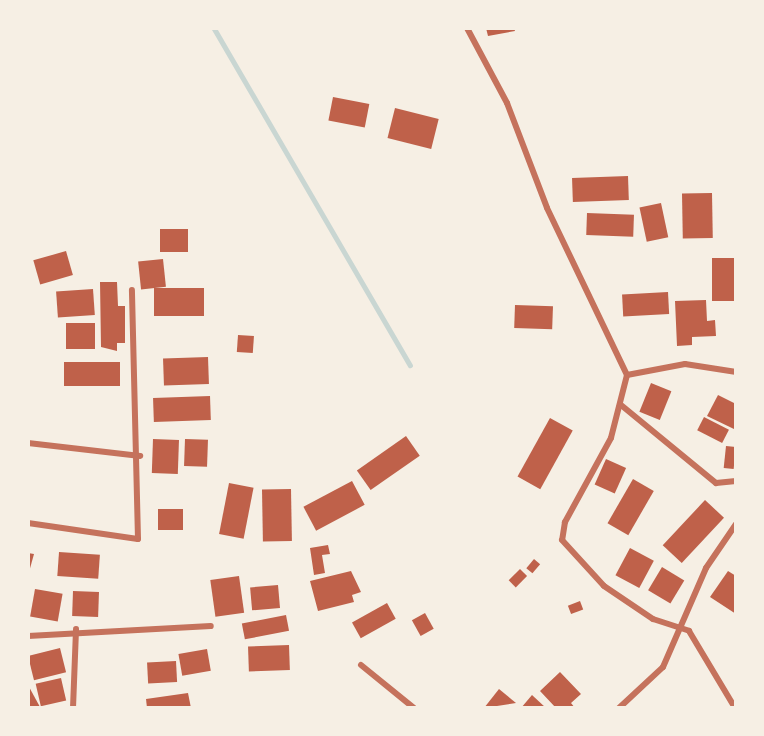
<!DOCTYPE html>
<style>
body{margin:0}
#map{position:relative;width:764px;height:736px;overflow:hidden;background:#f6efe4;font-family:"Libre Baskerville",serif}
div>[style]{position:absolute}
.stream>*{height:4.5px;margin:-2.25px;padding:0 2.25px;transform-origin:2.25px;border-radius:2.25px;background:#c9d6d2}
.building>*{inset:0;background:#bf614a;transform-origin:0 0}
.minor>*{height:6px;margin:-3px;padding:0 3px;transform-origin:3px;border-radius:3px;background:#c5725c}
span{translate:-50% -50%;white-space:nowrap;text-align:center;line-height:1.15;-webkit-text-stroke:6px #f6efe4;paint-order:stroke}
.frame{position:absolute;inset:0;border:30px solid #f6efe4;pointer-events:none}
</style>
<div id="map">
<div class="stream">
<div style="left:214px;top:28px;width:390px;rotate:59.8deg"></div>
</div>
<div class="building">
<div style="clip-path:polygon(486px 28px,514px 28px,515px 31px,488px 36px)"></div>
<div style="left:333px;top:97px;width:37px;height:24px;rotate:11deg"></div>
<div style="left:395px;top:108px;width:45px;height:31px;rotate:14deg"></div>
<div style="left:628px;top:176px;width:24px;height:56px;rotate:88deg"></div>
<div style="left:712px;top:193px;width:45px;height:30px;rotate:89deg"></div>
<div style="left:661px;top:203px;width:35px;height:22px;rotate:78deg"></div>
<div style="left:587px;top:213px;width:47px;height:22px;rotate:2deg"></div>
<div style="left:160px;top:229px;width:28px;height:23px"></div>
<div style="left:66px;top:251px;width:25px;height:34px;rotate:74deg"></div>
<div style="left:736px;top:258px;width:43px;height:24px;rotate:90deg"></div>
<div style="left:163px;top:259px;width:28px;height:25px;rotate:84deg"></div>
<div style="clip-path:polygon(100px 282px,117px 282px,118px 306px,125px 306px,125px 343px,117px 343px,117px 351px,101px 347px)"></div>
<div style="left:204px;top:288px;width:28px;height:50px;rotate:90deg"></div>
<div style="left:93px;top:289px;width:26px;height:37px;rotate:86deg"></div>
<div style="left:668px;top:292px;width:22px;height:46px;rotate:87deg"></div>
<div style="clip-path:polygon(706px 300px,707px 321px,715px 320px,716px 336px,692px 337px,692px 345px,677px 346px,675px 301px)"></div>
<div style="left:515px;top:305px;width:38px;height:23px;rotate:2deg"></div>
<div style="left:66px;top:323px;width:29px;height:26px"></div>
<div style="left:238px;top:335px;width:16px;height:17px;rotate:4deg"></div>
<div style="left:208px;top:357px;width:27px;height:45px;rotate:88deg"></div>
<div style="left:120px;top:362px;width:24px;height:56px;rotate:90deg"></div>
<div style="left:651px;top:383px;width:22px;height:31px;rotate:22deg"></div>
<div style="clip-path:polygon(718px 395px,736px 404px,736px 430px,707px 416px)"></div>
<div style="left:210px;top:396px;width:24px;height:57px;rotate:88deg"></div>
<div style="left:704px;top:417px;width:28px;height:15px;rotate:27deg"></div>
<div style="left:550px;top:418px;width:26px;height:67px;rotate:29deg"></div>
<div style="left:406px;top:436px;width:24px;height:60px;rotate:55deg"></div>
<div style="left:153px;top:439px;width:26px;height:34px;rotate:2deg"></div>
<div style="left:185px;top:439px;width:23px;height:27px;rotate:2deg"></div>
<div style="left:726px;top:446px;width:10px;height:22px;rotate:6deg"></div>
<div style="left:606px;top:459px;width:22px;height:28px;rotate:24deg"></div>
<div style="left:633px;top:479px;width:24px;height:51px;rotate:30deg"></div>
<div style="left:352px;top:481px;width:27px;height:55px;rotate:62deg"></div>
<div style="left:229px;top:483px;width:25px;height:52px;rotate:11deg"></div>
<div style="left:291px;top:489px;width:52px;height:29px;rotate:89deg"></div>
<div style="left:705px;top:500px;width:26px;height:62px;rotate:43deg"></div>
<div style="left:158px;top:509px;width:25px;height:21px"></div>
<div style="clip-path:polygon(328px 545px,330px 554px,322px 555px,325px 573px,314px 575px,310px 548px)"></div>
<div style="left:630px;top:548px;width:27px;height:31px;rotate:28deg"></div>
<div style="left:59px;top:552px;width:41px;height:24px;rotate:4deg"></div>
<div style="clip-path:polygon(28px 553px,34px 554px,29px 572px,28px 572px)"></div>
<div style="left:534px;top:559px;width:8px;height:12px;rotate:40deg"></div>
<div style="left:662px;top:567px;width:26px;height:27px;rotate:31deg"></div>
<div style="left:520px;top:569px;width:10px;height:16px;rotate:45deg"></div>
<div style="clip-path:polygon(351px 571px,361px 592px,352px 595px,354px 602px,318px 611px,310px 581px)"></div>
<div style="clip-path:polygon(728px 571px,736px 576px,736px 614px,710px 597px)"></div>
<div style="left:239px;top:576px;width:37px;height:29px;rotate:82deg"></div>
<div style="left:278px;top:585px;width:23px;height:28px;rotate:85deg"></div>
<div style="left:35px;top:589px;width:28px;height:28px;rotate:10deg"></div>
<div style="left:73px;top:591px;width:26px;height:25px;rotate:2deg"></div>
<div style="left:580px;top:601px;width:9px;height:13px;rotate:69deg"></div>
<div style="left:387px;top:603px;width:18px;height:40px;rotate:61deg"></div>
<div style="left:425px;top:613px;width:18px;height:15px;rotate:61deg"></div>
<div style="left:286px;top:615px;width:16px;height:45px;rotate:79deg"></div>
<div style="left:289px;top:645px;width:25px;height:41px;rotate:88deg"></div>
<div style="left:60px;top:648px;width:25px;height:33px;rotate:76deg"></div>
<div style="left:207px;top:649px;width:22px;height:29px;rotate:80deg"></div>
<div style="left:176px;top:661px;width:21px;height:29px;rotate:87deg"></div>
<div style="clip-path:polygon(560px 672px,581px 694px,571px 703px,575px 708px,556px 708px,540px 691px)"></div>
<div style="left:61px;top:678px;width:23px;height:26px;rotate:77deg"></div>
<div style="clip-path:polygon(28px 685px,40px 707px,39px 708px,28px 708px)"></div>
<div style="clip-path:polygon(499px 689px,516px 703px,484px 708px)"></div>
<div style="clip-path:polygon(188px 693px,191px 708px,147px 708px,146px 699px)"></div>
<div style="clip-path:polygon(532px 695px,546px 708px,521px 708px)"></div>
</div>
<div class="minor">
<div style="left:467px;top:28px;width:85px;rotate:61.9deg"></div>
<div style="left:507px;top:103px;width:112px;rotate:69.1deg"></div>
<div style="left:547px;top:208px;width:185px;rotate:64.4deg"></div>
<div style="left:627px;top:375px;width:65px;rotate:104.3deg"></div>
<div style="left:611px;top:438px;width:96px;rotate:118.7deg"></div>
<div style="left:565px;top:522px;width:18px;rotate:99deg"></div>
<div style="left:562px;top:540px;width:62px;rotate:47.6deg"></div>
<div style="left:604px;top:586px;width:59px;rotate:34deg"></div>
<div style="left:653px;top:619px;width:38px;rotate:18deg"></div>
<div style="left:689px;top:631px;width:90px;rotate:59.1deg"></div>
<div style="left:627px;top:375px;width:59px;rotate:-10.7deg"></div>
<div style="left:685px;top:364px;width:52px;rotate:8.9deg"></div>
<div style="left:621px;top:405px;width:123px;rotate:39.4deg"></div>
<div style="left:716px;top:483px;width:20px;rotate:-6deg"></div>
<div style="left:28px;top:443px;width:113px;rotate:6.6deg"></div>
<div style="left:28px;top:523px;width:111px;rotate:8.3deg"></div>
<div style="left:138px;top:539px;width:249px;rotate:-91.4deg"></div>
<div style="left:28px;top:636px;width:183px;rotate:-3.1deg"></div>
<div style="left:361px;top:665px;width:68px;rotate:39.1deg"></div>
<div style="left:73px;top:708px;width:79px;rotate:-87.8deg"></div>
<div style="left:619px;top:708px;width:60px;rotate:-43deg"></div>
<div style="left:663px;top:667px;width:108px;rotate:-66.5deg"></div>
<div style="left:706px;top:568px;width:53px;rotate:-55.7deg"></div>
</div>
<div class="frame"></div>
</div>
